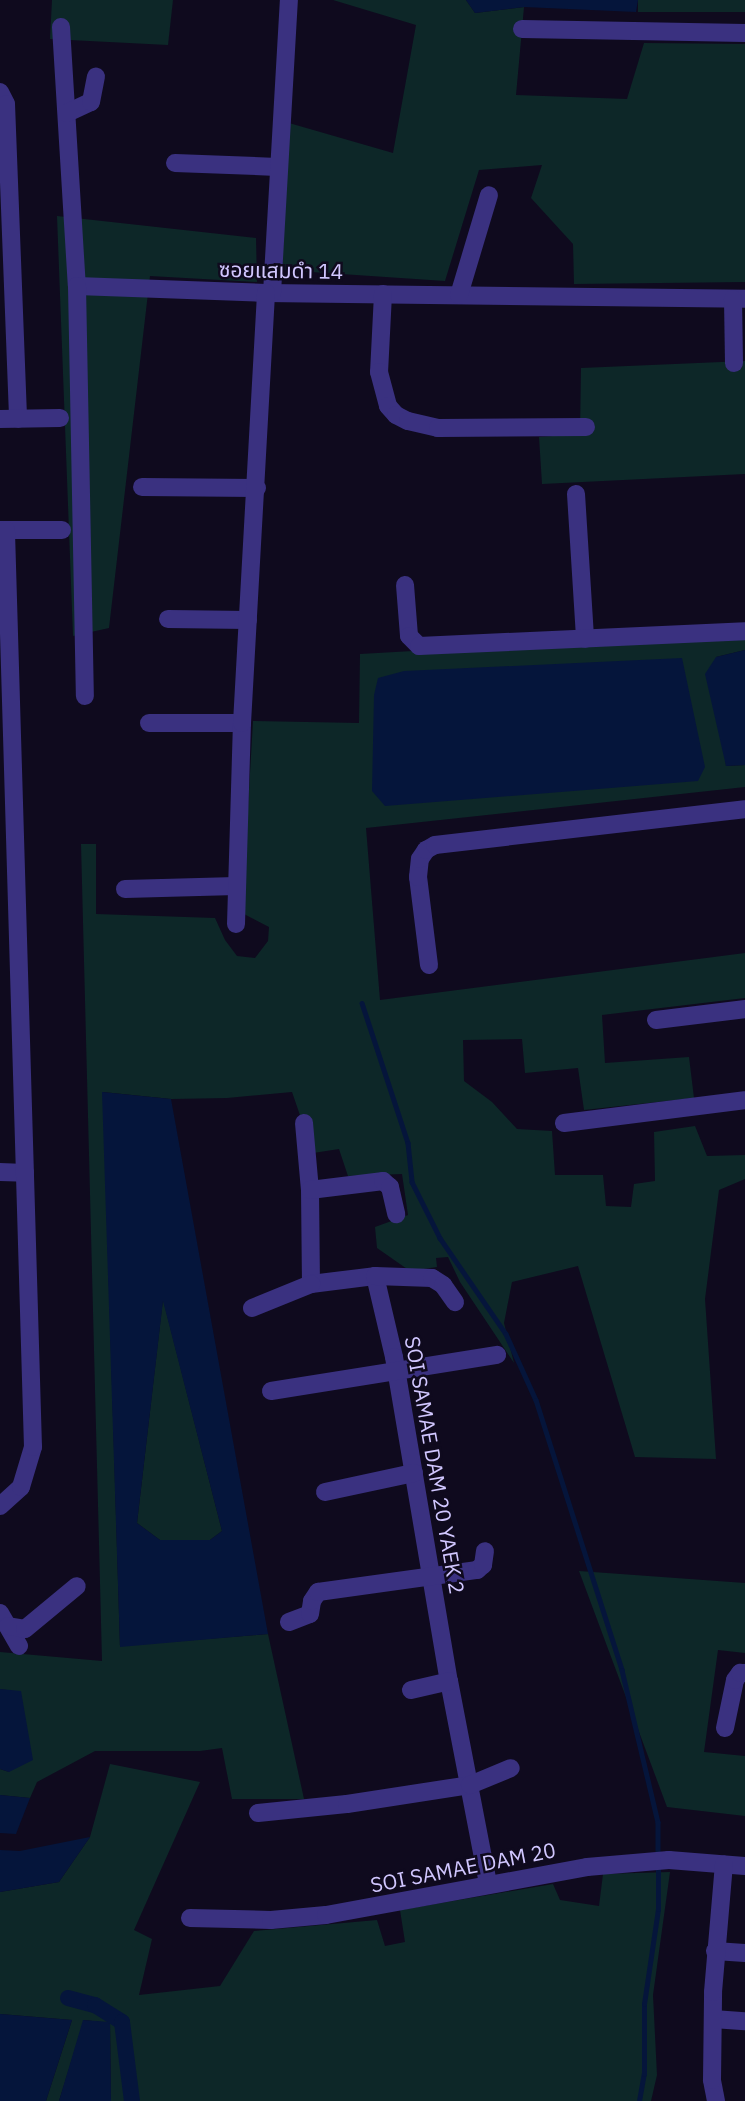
<!DOCTYPE html>
<meta charset="utf-8">
<style>
body{margin:0}
#map{position:relative;width:745px;height:2101px;overflow:hidden;background:#0f0a1e;font-family:"IBM Plex Sans","Noto Sans Thai",sans-serif}
div>[style]{position:absolute}
.green>*{inset:0;background:#0d2728;transform-origin:0 0}
.water>*{inset:0;background:#05153b}
.stream>*{height:4.5px;margin:-2.25px;padding:0 2.25px;transform-origin:2.25px;border-radius:2.25px;background:#05153b}
.canal>*{height:16px;margin:-8px;padding:0 8px;transform-origin:8px;border-radius:8px;background:#05153b}
.minor>*{height:18px;margin:-9px;padding:0 9px;transform-origin:9px;border-radius:9px;background:#3a3180}
span{translate:-50% -50%;white-space:nowrap;text-align:center;line-height:1.15;-webkit-text-stroke:5px #0f0a1e;paint-order:stroke}
.street-label{font-size:21px;color:#d1c7ff}
</style>
<div id="map">
<div class="green">
<div style="clip-path:polygon(52px 0,173px 0,168px 45px,50px 39px)"></div>
<div style="clip-path:polygon(333px 0,466px 0,475px 13px,524px 7px,516px 95px,627px 99px,644px 43px,745px 44px,745px 282px,574px 284px,573px 244px,531px 198px,542px 165px,479px 170px,445px 281px,282px 270px,289px 123px,393px 153px,416px 25px)"></div>
<div style="left:638px;top:0;width:107px;height:12px"></div>
<div style="clip-path:polygon(57px 216px,256px 238px,257px 282px,150px 276px,109px 628px,73px 636px)"></div>
<div style="clip-path:polygon(745px 361px,745px 474px,542px 484px,539px 437px,580px 434px,581px 368px)"></div>
<div style="clip-path:polygon(745px 632px,745px 650px,716px 657px,726px 766px,745px 765px,745px 787px,366px 828px,380px 1000px,745px 953px,745px 998px,602px 1015px,605px 1063px,689px 1057px,694px 1098px,584px 1110px,578px 1068px,525px 1073px,522px 1039px,463px 1040px,464px 1081px,492px 1102px,517px 1129px,552px 1131px,555px 1175px,603px 1175px,606px 1206px,631px 1207px,634px 1184px,655px 1181px,654px 1132px,695px 1126px,707px 1156px,745px 1155px,745px 1179px,719px 1190px,705px 1299px,716px 1459px,635px 1457px,578px 1266px,512px 1282px,504px 1323px,514px 1363px,460px 1282px,448px 1257px,436px 1258px,437px 1267px,410px 1271px,377px 1248px,375px 1227px,408px 1215px,402px 1174px,348px 1176px,339px 1149px,313px 1153px,292px 1092px,227px 1098px,171px 1099px,103px 1092px,120px 1646px,268px 1634px,304px 1799px,232px 1799px,222px 1748px,200px 1751px,95px 1751px,37px 1782px,30px 1798px,0 1795px,0 1769px,9px 1772px,21px 1692px,0 1689px,0 1652px,102px 1661px,81px 844px,96px 844px,96px 914px,215px 918px,225px 940px,237px 956px,255px 958px,268px 941px,269px 927px,242px 913px,253px 721px,359px 723px,360px 654px)"></div>
<div style="clip-path:polygon(163px 1299px,222px 1531px,210px 1540px,160px 1540px,137px 1523px)"></div>
<div style="clip-path:polygon(579px 1571px,745px 1583px,745px 1653px,718px 1650px,704px 1752px,745px 1756px,745px 1816px,667px 1807px)"></div>
<div style="clip-path:polygon(110px 1764px,200px 1782px,134px 1930px,152px 1939px,139px 1995px,220px 1986px,254px 1931px,377px 1920px,385px 1946px,405px 1942px,400px 1910px,553px 1884px,560px 1900px,599px 1906px,603px 1874px,670px 1872px,653px 1995px,657px 2075px,651px 2101px,111px 2101px,110px 2023px,84px 2020px,59px 2101px,46px 2101px,72px 2020px,0 2014px,0 1892px,59px 1882px,90px 1837px)"></div>
</div>
<div class="water">
<div style="clip-path:polygon(466px 0,638px 0,636px 12px,524px 7px,475px 13px)"></div>
<div style="clip-path:polygon(745px 650px,745px 765px,726px 766px,705px 674px,716px 657px)"></div>
<div style="clip-path:polygon(682px 658px,705px 767px,698px 781px,385px 806px,372px 791px,374px 695px,378px 678px,404px 671px)"></div>
<div style="clip-path:polygon(evenodd,102px 1092px,171px 1099px,268px 1634px,120px 1647px,102px 1092px,163px 1301px,222px 1531px,210px 1540px,160px 1540px,137px 1523px,163px 1301px)"></div>
<div style="clip-path:polygon(0 1689px,21px 1691px,33px 1760px,9px 1772px,0 1769px)"></div>
<div style="clip-path:polygon(0 1795px,30px 1798px,16px 1834px,0 1833px)"></div>
<div style="clip-path:polygon(90px 1837px,59px 1882px,0 1892px,0 1850px,20px 1851px)"></div>
<div style="clip-path:polygon(0 2014px,72px 2020px,46px 2101px,0 2101px)"></div>
<div style="clip-path:polygon(83px 2020px,110px 2022px,111px 2101px,59px 2101px)"></div>
</div>
<div class="stream">
<div style="left:362px;top:1003px;width:147px;rotate:71.8deg"></div>
<div style="left:408px;top:1143px;width:39px;rotate:84deg"></div>
<div style="left:412px;top:1182px;width:63px;rotate:63.4deg"></div>
<div style="left:440px;top:1238px;width:116px;rotate:55.5deg"></div>
<div style="left:506px;top:1334px;width:72px;rotate:65.6deg"></div>
<div style="left:536px;top:1400px;width:283px;rotate:72.3deg"></div>
<div style="left:622px;top:1670px;width:156px;rotate:76.7deg"></div>
<div style="left:658px;top:1822px;width:35px;rotate:90deg"></div>
<div style="left:639px;top:2101px;width:27px;rotate:-80deg"></div>
<div style="left:644px;top:2074px;width:70px;rotate:-90deg"></div>
<div style="left:644px;top:2004px;width:96px;rotate:-81.6deg"></div>
<div style="left:658px;top:1909px;width:43px;rotate:-90deg"></div>
</div>
<div class="canal">
<div style="left:68px;top:1998px;width:28px;rotate:15deg"></div>
<div style="left:95px;top:2005px;width:32px;rotate:32deg"></div>
<div style="left:122px;top:2022px;width:80px;rotate:82.8deg"></div>
</div>
<div class="minor">
<div style="left:61px;top:27px;width:259px;rotate:86.5deg"></div>
<div style="left:77px;top:286px;width:189px;rotate:2.1deg"></div>
<div style="left:266px;top:293px;width:479px;rotate:0.7deg"></div>
<div style="left:522px;top:29px;width:223px;rotate:1deg"></div>
<div style="left:0;top:92px;width:13px;rotate:63deg"></div>
<div style="left:6px;top:104px;width:315px;rotate:87.8deg"></div>
<div style="left:67px;top:113px;width:26px;rotate:-25deg"></div>
<div style="left:91px;top:102px;width:26px;rotate:-79deg"></div>
<div style="left:175px;top:163px;width:102px;rotate:2.2deg"></div>
<div style="left:77px;top:286px;width:410px;rotate:88.9deg"></div>
<div style="left:272px;top:293px;width:293px;rotate:-86.7deg"></div>
<div style="left:383px;top:294px;width:78px;rotate:92.9deg"></div>
<div style="left:379px;top:372px;width:35px;rotate:75deg"></div>
<div style="left:388px;top:406px;width:12px;rotate:48deg"></div>
<div style="left:396px;top:415px;width:13px;rotate:27deg"></div>
<div style="left:408px;top:421px;width:31px;rotate:13deg"></div>
<div style="left:438px;top:428px;width:148px;rotate:-0.4deg"></div>
<div style="left:459px;top:295px;width:104px;rotate:-73.3deg"></div>
<div style="left:733px;top:299px;width:64px;rotate:89.1deg"></div>
<div style="left:0;top:419px;width:60px;rotate:-1deg"></div>
<div style="left:142px;top:487px;width:115px;rotate:0.5deg"></div>
<div style="left:576px;top:494px;width:145px;rotate:86.4deg"></div>
<div style="left:0;top:530px;width:62px"></div>
<div style="left:405px;top:585px;width:51px;rotate:85.5deg"></div>
<div style="left:409px;top:636px;width:14px;rotate:45deg"></div>
<div style="left:419px;top:646px;width:326px;rotate:-2.6deg"></div>
<div style="left:168px;top:619px;width:80px;rotate:0.7deg"></div>
<div style="left:149px;top:723px;width:93px"></div>
<div style="left:125px;top:889px;width:111px;rotate:-1.5deg"></div>
<div style="left:236px;top:924px;width:201px;rotate:-88.3deg"></div>
<div style="left:242px;top:723px;width:431px;rotate:-86.8deg"></div>
<div style="left:429px;top:965px;width:89px;rotate:-97.1deg"></div>
<div style="left:418px;top:877px;width:18px;rotate:-84deg"></div>
<div style="left:420px;top:859px;width:11px;rotate:-56deg"></div>
<div style="left:426px;top:850px;width:10px;rotate:-29deg"></div>
<div style="left:435px;top:845px;width:312px;rotate:-6.6deg"></div>
<div style="left:656px;top:1020px;width:90px;rotate:-7deg"></div>
<div style="left:304px;top:1123px;width:67px;rotate:84.9deg"></div>
<div style="left:310px;top:1190px;width:94px;rotate:89.4deg"></div>
<div style="left:311px;top:1284px;width:64px;rotate:-7.1deg"></div>
<div style="left:375px;top:1276px;width:83px;rotate:76.8deg"></div>
<div style="left:394px;top:1357px;width:329px;rotate:80.4deg"></div>
<div style="left:449px;top:1681px;width:206px;rotate:79.1deg"></div>
<div style="left:564px;top:1123px;width:182px;rotate:-7.2deg"></div>
<div style="left:0;top:1172px;width:25px;rotate:2deg"></div>
<div style="left:310px;top:1190px;width:74px;rotate:-7deg"></div>
<div style="left:383px;top:1181px;width:9px;rotate:41deg"></div>
<div style="left:390px;top:1187px;width:28px;rotate:77deg"></div>
<div style="left:375px;top:1276px;width:57px;rotate:2deg"></div>
<div style="left:432px;top:1278px;width:13px;rotate:32deg"></div>
<div style="left:443px;top:1285px;width:21px;rotate:55deg"></div>
<div style="left:252px;top:1308px;width:64px;rotate:-22.1deg"></div>
<div style="left:271px;top:1391px;width:229px;rotate:-9.1deg"></div>
<div style="left:325px;top:1492px;width:91px;rotate:-12.1deg"></div>
<div style="left:0;top:1506px;width:28px;rotate:-42deg"></div>
<div style="left:21px;top:1487px;width:42px;rotate:-73.3deg"></div>
<div style="left:33px;top:1447px;width:917px;rotate:-91.69deg"></div>
<div style="left:0;top:1613px;width:38px;rotate:60deg"></div>
<div style="left:289px;top:1622px;width:22px;rotate:-21deg"></div>
<div style="left:310px;top:1614px;width:13px;rotate:-81deg"></div>
<div style="left:312px;top:1601px;width:11px;rotate:-56deg"></div>
<div style="left:318px;top:1592px;width:161px;rotate:-7.9deg"></div>
<div style="left:477px;top:1570px;width:8px;rotate:-40deg"></div>
<div style="left:483px;top:1565px;width:14px;rotate:-82deg"></div>
<div style="left:8px;top:1626px;width:17px;rotate:10deg"></div>
<div style="left:25px;top:1629px;width:67px;rotate:-39.6deg"></div>
<div style="left:411px;top:1690px;width:39px;rotate:-13deg"></div>
<div style="left:725px;top:1728px;width:49px;rotate:-78.2deg"></div>
<div style="left:735px;top:1680px;width:9px;rotate:-54deg"></div>
<div style="left:740px;top:1673px;width:5px"></div>
<div style="left:258px;top:1813px;width:89px;rotate:-5.8deg"></div>
<div style="left:347px;top:1804px;width:124px;rotate:-8.8deg"></div>
<div style="left:470px;top:1785px;width:44px;rotate:-22.5deg"></div>
<div style="left:190px;top:1918px;width:81px;rotate:1.4deg"></div>
<div style="left:271px;top:1920px;width:55px;rotate:-5.2deg"></div>
<div style="left:326px;top:1915px;width:265px;rotate:-10.4deg"></div>
<div style="left:587px;top:1867px;width:82px;rotate:-4.9deg"></div>
<div style="left:669px;top:1860px;width:76px;rotate:4.5deg"></div>
<div style="left:715px;top:1951px;width:30px;rotate:4deg"></div>
<div style="left:713px;top:2019px;width:32px;rotate:4deg"></div>
<div style="left:716px;top:2101px;width:21px;rotate:-101deg"></div>
<div style="left:712px;top:2080px;width:88px;rotate:-89.3deg"></div>
<div style="left:713px;top:1992px;width:128px;rotate:-85.1deg"></div>
</div>
<div class="street-label">
<span style="left:281px;top:270px;rotate:1deg">ซอยแสมดำ 14</span>
<span style="left:435px;top:1465px;rotate:80deg">SOI SAMAE DAM 20 YAEK 2</span>
<span style="left:463px;top:1867px;rotate:-11deg">SOI SAMAE DAM 20</span>
</div>
</div>
